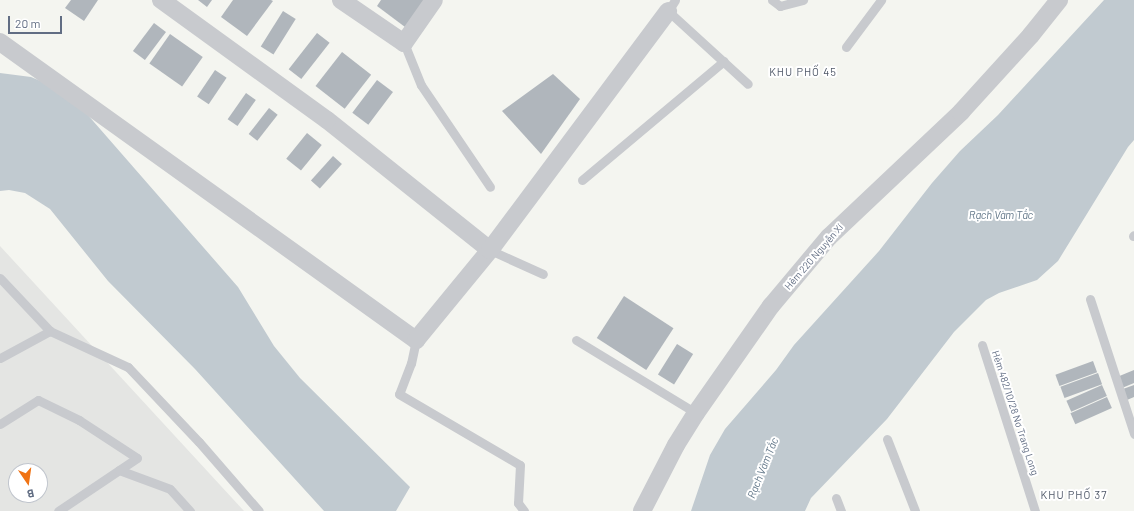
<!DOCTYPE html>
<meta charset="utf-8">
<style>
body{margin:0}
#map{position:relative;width:1134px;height:511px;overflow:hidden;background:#f4f5f0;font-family:Barlow,sans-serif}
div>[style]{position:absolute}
.built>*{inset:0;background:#e4e5e3}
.water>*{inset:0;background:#c1cad0}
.building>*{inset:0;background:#b0b6bc;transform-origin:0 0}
.lane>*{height:9px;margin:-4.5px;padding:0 4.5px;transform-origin:4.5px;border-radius:4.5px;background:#c8cace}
.street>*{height:18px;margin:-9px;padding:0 9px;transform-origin:9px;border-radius:9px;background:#c8cace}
span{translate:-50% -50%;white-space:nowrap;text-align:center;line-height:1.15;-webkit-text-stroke:4px #fff;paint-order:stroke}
.street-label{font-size:10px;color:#616d83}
.neighbourhood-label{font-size:11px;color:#4f5868;letter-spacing:1px}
.water-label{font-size:11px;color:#617688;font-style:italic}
.north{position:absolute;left:8px;top:463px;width:40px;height:40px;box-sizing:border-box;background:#fff;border:1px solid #c0c5cd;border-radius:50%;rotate:167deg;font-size:11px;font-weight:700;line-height:16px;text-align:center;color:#616d83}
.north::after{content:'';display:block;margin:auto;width:14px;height:18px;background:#f07314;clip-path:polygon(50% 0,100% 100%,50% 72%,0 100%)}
.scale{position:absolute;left:8px;top:16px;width:54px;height:18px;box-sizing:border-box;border:2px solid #616d83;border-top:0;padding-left:5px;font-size:12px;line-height:14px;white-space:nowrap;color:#616d83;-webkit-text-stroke:3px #fff;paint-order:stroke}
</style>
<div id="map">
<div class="built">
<div style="clip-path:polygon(evenodd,0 246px,244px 511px,0 511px,0 246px,16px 471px,40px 471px,40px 495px,16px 495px,16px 471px)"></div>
</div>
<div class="water">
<div style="clip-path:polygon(1104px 0,1134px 0,1134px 140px,1128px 147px,1058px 261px,1037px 280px,999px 293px,986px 300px,954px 332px,887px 419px,811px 498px,805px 511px,691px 511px,710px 455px,725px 429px,776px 370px,794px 345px,879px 251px,932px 183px,960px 151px,998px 115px)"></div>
<div style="clip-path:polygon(0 73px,31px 77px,55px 87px,80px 106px,238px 287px,274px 346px,300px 378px,410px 487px,396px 511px,324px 511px,195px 369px,108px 281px,50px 209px,25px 193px,9px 190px,0 191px)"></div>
</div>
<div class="building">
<div style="clip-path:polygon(71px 0,98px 0,84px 21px,65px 8px)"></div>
<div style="clip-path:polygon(198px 0,212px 0,207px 7px)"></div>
<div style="clip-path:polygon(233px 0,271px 0,273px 1px,247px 36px,221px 17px)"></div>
<div style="clip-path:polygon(381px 0,427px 0,405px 27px,377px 6px)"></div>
<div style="left:283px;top:11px;width:15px;height:42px;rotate:32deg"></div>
<div style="left:154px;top:23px;width:15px;height:35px;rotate:37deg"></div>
<div style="left:317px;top:33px;width:16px;height:46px;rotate:38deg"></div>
<div style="left:170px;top:34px;width:40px;height:36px;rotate:35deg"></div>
<div style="left:342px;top:52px;width:37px;height:43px;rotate:38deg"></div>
<div style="left:215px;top:70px;width:14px;height:32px;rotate:34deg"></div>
<div style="clip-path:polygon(553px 74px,580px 99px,541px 154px,502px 111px)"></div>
<div style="left:377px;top:80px;width:20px;height:41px;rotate:37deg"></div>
<div style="left:246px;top:93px;width:12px;height:32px;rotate:35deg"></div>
<div style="left:269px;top:108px;width:11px;height:33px;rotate:38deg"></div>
<div style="left:307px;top:133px;width:19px;height:33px;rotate:39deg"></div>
<div style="left:333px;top:156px;width:12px;height:33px;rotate:42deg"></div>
<div style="left:624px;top:296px;width:59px;height:50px;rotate:33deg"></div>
<div style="left:677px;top:344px;width:19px;height:36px;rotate:32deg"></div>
<div style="left:1093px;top:361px;width:12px;height:40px;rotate:70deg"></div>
<div style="clip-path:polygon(1134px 370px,1134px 383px,1122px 388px,1117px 377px)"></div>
<div style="left:1098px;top:373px;width:12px;height:40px;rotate:70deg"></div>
<div style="left:1102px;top:385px;width:12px;height:39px;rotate:66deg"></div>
<div style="clip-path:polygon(1134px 385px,1134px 397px,1127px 400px,1123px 389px)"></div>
<div style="left:1107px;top:397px;width:12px;height:40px;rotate:66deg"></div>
</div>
<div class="lane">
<div style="left:675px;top:0;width:13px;rotate:122deg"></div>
<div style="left:668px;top:11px;width:108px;rotate:42.4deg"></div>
<div style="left:772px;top:0;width:10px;rotate:37deg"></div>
<div style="left:780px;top:6px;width:24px;rotate:-15deg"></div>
<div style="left:404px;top:43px;width:45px;rotate:68deg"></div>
<div style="left:421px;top:85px;width:123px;rotate:55.9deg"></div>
<div style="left:846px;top:47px;width:59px;rotate:-53.3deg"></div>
<div style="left:582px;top:180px;width:185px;rotate:-40deg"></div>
<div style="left:1133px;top:236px;width:1px;rotate:-45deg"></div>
<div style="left:490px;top:250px;width:58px;rotate:24.4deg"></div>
<div style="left:0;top:278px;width:73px;rotate:46.7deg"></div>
<div style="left:1090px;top:299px;width:142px;rotate:71.9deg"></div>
<div style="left:416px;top:340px;width:24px;rotate:102deg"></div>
<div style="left:411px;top:363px;width:33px;rotate:111deg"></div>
<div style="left:399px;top:394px;width:140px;rotate:30.4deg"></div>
<div style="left:520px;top:465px;width:38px;rotate:93deg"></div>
<div style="left:518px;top:503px;width:10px;rotate:53deg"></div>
<div style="left:576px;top:340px;width:140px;rotate:31.3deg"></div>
<div style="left:982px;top:345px;width:174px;rotate:72.3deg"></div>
<div style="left:0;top:358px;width:57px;rotate:-28.4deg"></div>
<div style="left:50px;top:331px;width:86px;rotate:24.8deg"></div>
<div style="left:128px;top:367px;width:103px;rotate:46.6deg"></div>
<div style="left:199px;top:442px;width:91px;rotate:49deg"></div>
<div style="left:0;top:424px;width:45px;rotate:-32.3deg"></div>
<div style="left:38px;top:400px;width:46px;rotate:26deg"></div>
<div style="left:79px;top:420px;width:69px;rotate:33.2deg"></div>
<div style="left:137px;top:458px;width:95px;rotate:146.1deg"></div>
<div style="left:887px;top:439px;width:77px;rotate:68.7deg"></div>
<div style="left:119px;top:470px;width:54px;rotate:20.4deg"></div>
<div style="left:170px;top:489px;width:30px;rotate:48deg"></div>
<div style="left:836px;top:498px;width:14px;rotate:69deg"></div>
</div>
<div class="street">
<div style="left:341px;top:0;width:76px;rotate:34.3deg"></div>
<div style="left:404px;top:43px;width:52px;rotate:-55.1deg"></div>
<div style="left:0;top:42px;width:512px;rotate:35.62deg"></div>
<div style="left:416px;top:340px;width:117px;rotate:-50.6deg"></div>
<div style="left:490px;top:250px;width:208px;rotate:-141.4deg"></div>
<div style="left:327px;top:120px;width:205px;rotate:-144.1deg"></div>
<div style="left:490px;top:250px;width:298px;rotate:-53.3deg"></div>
<div style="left:642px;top:511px;width:74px;rotate:-62.7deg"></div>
<div style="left:676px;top:445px;width:38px;rotate:-58deg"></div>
<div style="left:696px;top:413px;width:131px;rotate:-55deg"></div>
<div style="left:771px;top:306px;width:90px;rotate:-50deg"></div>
<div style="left:829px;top:237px;width:182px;rotate:-43.4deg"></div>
<div style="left:961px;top:112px;width:104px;rotate:-47.7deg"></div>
<div style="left:1031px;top:35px;width:45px;rotate:-51.3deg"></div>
</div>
<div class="street-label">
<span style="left:814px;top:257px;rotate:-49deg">Hẻm 220 Nguyễn Xí</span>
<span style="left:1015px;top:413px;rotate:72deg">Hẻm 482/10/28 Nơ Trang Long</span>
</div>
<div class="neighbourhood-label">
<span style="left:803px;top:72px">KHU PHỐ 45</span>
<span style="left:1074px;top:495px">KHU PHỐ 37</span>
</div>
<div class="water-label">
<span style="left:1001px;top:215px">Rạch Vàm Tắc</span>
<span style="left:763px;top:468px;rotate:-68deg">Rạch Vàm Tắc</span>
</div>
<div class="north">B</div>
<div class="scale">20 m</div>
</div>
